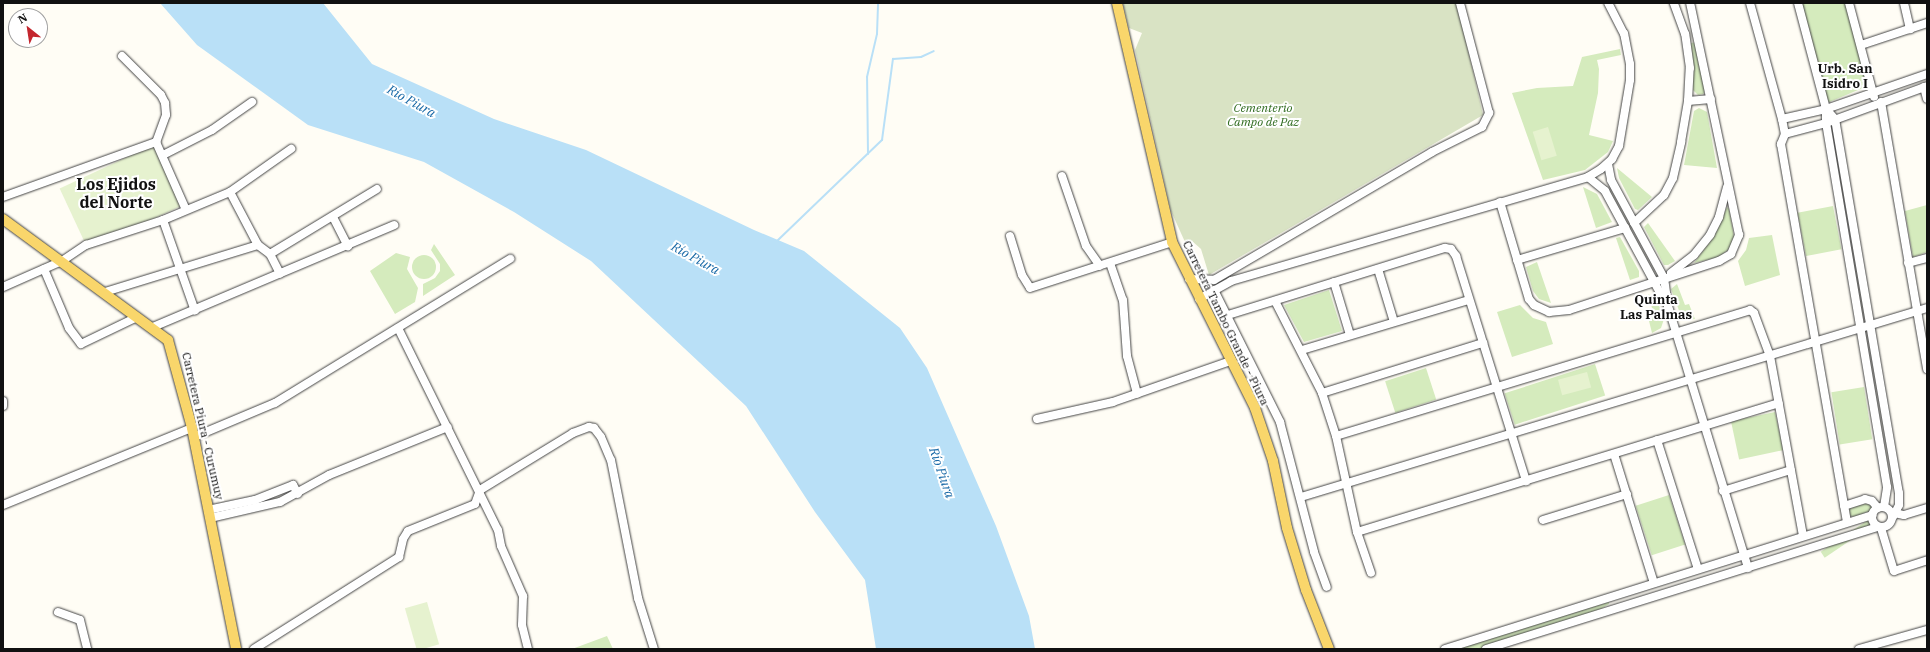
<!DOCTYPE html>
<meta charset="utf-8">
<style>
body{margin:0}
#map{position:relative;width:1930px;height:652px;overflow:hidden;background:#fffdf5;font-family:"IBM Plex Serif",serif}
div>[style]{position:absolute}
.green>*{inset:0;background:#d5ebbd;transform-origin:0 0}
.round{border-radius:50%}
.cemetery>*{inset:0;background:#d9e3c4}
.pitch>*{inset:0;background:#e6f2cf;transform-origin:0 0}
.water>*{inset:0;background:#b9e0f7}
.stream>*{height:2px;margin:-1px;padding:0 1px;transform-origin:1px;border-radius:1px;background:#b9e0f7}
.roads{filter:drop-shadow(0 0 1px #444) drop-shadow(0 0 1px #444)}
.minor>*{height:8px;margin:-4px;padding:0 4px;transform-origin:4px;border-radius:4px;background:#fff}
.minor>.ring{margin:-4px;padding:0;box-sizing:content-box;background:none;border:8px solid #fff;border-radius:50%}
.major>*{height:10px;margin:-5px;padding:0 5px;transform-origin:5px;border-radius:5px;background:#f9d66b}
span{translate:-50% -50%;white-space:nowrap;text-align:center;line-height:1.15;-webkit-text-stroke:4px #fff;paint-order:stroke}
.park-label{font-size:12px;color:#2f6b1f;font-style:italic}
.street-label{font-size:12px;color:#111}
.neighbourhood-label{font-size:13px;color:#111;font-weight:700}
.water-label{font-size:13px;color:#1768a6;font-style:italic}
.district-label{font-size:16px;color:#111;font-weight:700}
.frame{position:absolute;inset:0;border:4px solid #111;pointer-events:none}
.north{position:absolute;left:8px;top:8px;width:40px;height:40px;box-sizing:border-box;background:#fff;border:1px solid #a0a0a0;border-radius:50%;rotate:330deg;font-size:11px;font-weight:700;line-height:16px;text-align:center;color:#111}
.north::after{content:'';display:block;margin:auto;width:14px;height:18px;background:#c4262e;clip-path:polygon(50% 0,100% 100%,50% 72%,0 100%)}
</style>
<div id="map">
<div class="green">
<div style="clip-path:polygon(1801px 3px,1846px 3px,1870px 85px,1827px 103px)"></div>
<div style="clip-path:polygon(1697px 42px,1706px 90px,1703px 94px,1698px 95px,1693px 90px,1691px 43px)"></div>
<div style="clip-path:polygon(1620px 49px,1621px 55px,1597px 60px,1599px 69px,1598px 93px,1589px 135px,1613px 141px,1608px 152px,1585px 170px,1543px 180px,1512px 93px,1537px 88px,1573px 86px,1582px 57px)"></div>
<div style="clip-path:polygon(1699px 108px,1707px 112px,1717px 168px,1684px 165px,1694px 111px)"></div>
<div style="clip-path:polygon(1617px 168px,1652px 197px,1638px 210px,1635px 209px,1619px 178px)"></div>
<div style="clip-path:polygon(1583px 187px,1597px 194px,1612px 222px,1596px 228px)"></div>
<div style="clip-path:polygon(1927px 205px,1927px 252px,1913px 257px,1905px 211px)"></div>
<div style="left:1833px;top:206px;width:44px;height:36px;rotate:79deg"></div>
<div style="clip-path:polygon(1727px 207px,1729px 209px,1734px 237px,1729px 249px,1719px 257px,1694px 263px,1715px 235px)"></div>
<div style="clip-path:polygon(1648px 223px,1675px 261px,1668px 265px,1664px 265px,1644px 227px)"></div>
<div style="clip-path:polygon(1772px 235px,1780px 275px,1745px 286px,1738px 261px,1746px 250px,1749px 238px)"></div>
<div style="clip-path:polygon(1620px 237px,1639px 271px,1639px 277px,1630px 280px,1616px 238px)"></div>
<div style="clip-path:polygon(434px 244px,455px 275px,423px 296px,423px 284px,435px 278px,440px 271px,440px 264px,431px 250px)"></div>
<div style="clip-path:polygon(396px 253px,410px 257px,407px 269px,418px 288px,415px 302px,395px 314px,370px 271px)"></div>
<div class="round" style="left:412px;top:255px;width:24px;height:24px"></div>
<div style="clip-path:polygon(1537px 262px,1551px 303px,1539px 299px,1533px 291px,1526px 267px)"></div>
<div style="clip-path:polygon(1677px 284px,1685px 305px,1689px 304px,1695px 319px,1686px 320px,1681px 316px,1671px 289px)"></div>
<div style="clip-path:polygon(1329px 290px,1342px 331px,1304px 342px,1284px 305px)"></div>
<div style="clip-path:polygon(1648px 294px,1656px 298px,1664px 319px,1661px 328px,1652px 333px,1648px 317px,1654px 315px)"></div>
<div style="clip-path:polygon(1520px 305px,1533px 318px,1546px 322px,1553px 344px,1512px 357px,1497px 312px)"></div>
<div style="left:1595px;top:364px;width:33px;height:95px;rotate:72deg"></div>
<div style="left:1426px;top:368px;width:33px;height:43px;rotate:72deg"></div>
<div style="left:1864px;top:387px;width:53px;height:33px;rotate:81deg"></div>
<div style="left:1775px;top:412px;width:39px;height:45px;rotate:78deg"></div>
<div style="left:1669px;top:495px;width:52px;height:35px;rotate:72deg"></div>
<div style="clip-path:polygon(1867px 503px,1872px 507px,1870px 511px,1854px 517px,1849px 515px,1850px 508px)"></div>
<div style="left:1868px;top:520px;width:7px;height:57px;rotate:56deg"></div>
<div style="clip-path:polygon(1609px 602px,1609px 604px,1596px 612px,1478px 649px,1453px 649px)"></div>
<div style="clip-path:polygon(607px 636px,613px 649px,572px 649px)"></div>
</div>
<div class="cemetery">
<div style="clip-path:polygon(1123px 3px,1457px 3px,1483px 115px,1209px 275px,1201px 249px,1192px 241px,1185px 242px,1171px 211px,1135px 50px,1142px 33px,1129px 28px)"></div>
</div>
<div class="pitch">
<div style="left:1548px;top:127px;width:30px;height:16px;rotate:73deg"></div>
<div style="left:153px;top:145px;width:67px;height:103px;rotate:65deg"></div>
<div style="left:1587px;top:372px;width:16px;height:30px;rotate:75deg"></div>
<div style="left:427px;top:602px;width:44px;height:23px;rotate:74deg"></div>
</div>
<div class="water">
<div style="clip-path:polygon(160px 3px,323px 3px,372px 64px,494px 119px,586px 150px,754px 230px,804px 251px,900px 328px,927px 368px,996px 526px,1029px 616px,1035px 649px,876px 649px,865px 580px,815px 512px,746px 406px,591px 261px,514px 212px,424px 162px,308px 125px,197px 45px)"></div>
</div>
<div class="stream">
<div style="left:868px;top:154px;width:77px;rotate:-90.7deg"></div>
<div style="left:867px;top:77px;width:44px;rotate:-76.9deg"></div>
<div style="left:877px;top:34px;width:31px;rotate:-88deg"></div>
<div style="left:777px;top:241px;width:146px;rotate:-43.9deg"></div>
<div style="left:882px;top:140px;width:82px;rotate:-82.3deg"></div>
<div style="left:893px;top:59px;width:28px;rotate:-4deg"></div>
<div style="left:921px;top:57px;width:14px;rotate:-25deg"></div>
</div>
<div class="roads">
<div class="minor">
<div style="left:1750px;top:3px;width:120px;rotate:74.6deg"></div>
<div style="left:1782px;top:119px;width:15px;rotate:79deg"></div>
<div style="left:1785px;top:134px;width:11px;rotate:112deg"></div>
<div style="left:1781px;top:144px;width:384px;rotate:80.1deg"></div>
<div style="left:1798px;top:3px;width:110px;rotate:75.2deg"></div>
<div style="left:1849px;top:3px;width:97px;rotate:75.1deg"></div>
<div style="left:1904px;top:3px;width:27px;rotate:77deg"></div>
<div style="left:1861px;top:45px;width:70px;rotate:-18.4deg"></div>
<div style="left:122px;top:56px;width:55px;rotate:45deg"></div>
<div style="left:161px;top:95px;width:9px;rotate:63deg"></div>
<div style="left:165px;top:103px;width:12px;rotate:85deg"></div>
<div style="left:166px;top:115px;width:29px;rotate:110deg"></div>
<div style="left:156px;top:142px;width:74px;rotate:66.2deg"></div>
<div style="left:1924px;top:87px;width:12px;rotate:76deg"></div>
<div style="left:1688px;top:101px;width:23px;rotate:-5deg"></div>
<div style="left:1881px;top:102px;width:271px;rotate:80.2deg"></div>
<div style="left:1782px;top:119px;width:45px;rotate:-12.8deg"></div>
<div style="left:1826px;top:109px;width:107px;rotate:-19.1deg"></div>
<div style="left:1785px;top:134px;width:42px;rotate:-15deg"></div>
<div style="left:1826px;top:123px;width:108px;rotate:-20.1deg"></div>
<div style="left:163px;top:155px;width:55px;rotate:-27deg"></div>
<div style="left:212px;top:130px;width:49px;rotate:-35deg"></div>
<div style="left:1608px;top:164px;width:16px;rotate:79deg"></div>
<div style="left:1611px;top:180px;width:111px;rotate:61.6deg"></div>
<div style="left:1664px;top:278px;width:28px;rotate:82deg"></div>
<div style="left:1668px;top:306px;width:274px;rotate:73deg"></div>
<div style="left:1062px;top:176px;width:74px;rotate:71.1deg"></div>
<div style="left:1086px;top:246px;width:24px;rotate:55deg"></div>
<div style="left:1588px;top:177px;width:22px;rotate:39deg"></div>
<div style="left:1605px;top:191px;width:126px;rotate:61.6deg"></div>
<div style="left:230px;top:192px;width:60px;rotate:62.2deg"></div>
<div style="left:258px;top:245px;width:15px;rotate:37deg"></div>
<div style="left:270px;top:254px;width:22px;rotate:63deg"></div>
<div style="left:3px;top:197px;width:163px;rotate:-19.8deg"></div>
<div style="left:1500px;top:202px;width:101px;rotate:73.4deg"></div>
<div style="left:1529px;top:299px;width:8px;rotate:50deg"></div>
<div style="left:1534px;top:305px;width:17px;rotate:25deg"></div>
<div style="left:1549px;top:312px;width:20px;rotate:-6deg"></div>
<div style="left:1569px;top:310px;width:158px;rotate:-18.1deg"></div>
<div style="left:1719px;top:261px;width:14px;rotate:-30deg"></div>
<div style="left:1731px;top:254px;width:21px;rotate:-67deg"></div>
<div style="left:1739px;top:235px;width:237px;rotate:-101.9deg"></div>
<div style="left:333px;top:217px;width:33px;rotate:63deg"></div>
<div style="left:163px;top:220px;width:96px;rotate:70.6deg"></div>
<div style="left:1634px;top:223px;width:41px;rotate:-43deg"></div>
<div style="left:1664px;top:195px;width:19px;rotate:-62deg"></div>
<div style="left:1673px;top:178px;width:37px;rotate:-77deg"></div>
<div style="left:1681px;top:142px;width:42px;rotate:-80.3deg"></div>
<div style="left:1688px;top:101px;width:33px;rotate:-87deg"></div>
<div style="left:1690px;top:68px;width:34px;rotate:-98deg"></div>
<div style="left:1685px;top:34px;width:33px;rotate:-110deg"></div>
<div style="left:1010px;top:236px;width:41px;rotate:72.9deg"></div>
<div style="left:1022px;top:275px;width:15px;rotate:58deg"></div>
<div style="left:1030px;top:288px;width:149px;rotate:-17.9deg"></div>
<div style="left:270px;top:254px;width:125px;rotate:-31.3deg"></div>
<div style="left:1517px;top:260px;width:113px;rotate:-16.5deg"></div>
<div style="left:1110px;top:263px;width:39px;rotate:71deg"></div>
<div style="left:1123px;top:300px;width:56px;rotate:85.9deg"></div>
<div style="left:1127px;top:356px;width:39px;rotate:75deg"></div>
<div style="left:1908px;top:263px;width:20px;rotate:-15deg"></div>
<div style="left:44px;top:269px;width:64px;rotate:67deg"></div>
<div style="left:69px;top:328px;width:20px;rotate:53deg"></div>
<div style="left:81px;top:344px;width:62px;rotate:-25.7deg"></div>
<div style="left:1378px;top:269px;width:55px;rotate:73.2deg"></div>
<div style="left:1671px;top:273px;width:29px;rotate:-38deg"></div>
<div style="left:1694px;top:255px;width:26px;rotate:-51deg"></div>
<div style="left:1710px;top:235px;width:20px;rotate:-63deg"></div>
<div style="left:1719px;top:217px;width:31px;rotate:-75deg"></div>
<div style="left:1189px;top:279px;width:25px;rotate:2deg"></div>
<div style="left:1214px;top:280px;width:253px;rotate:-30.4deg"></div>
<div style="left:1432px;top:152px;width:56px;rotate:-26.6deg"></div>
<div style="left:1482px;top:127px;width:16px;rotate:-63deg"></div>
<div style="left:1489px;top:113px;width:114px;rotate:-104.8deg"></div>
<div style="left:1334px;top:282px;width:55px;rotate:73.2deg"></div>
<div style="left:3px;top:287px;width:64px;rotate:-23.8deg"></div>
<div style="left:62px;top:261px;width:29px;rotate:-34deg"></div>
<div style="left:86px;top:245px;width:81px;rotate:-18deg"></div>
<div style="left:163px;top:220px;width:73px;rotate:-22.7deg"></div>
<div style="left:230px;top:192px;width:75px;rotate:-35.2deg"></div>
<div style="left:1214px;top:290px;width:148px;rotate:63.4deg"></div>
<div style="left:1280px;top:422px;width:134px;rotate:75.3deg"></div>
<div style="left:1314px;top:552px;width:37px;rotate:70deg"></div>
<div style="left:105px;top:292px;width:160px;rotate:-17.1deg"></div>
<div style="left:1199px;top:299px;width:37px;rotate:-29deg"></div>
<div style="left:1231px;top:281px;width:372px;rotate:-16.2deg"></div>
<div style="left:1588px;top:177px;width:15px;rotate:-32deg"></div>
<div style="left:1601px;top:169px;width:15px;rotate:-42deg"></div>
<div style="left:1612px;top:159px;width:15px;rotate:-62deg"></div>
<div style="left:1619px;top:146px;width:67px;rotate:-80.5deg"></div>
<div style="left:1630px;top:80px;width:16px;rotate:-90deg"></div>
<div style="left:1630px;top:64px;width:31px;rotate:-101deg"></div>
<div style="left:1624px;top:34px;width:35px;rotate:-117deg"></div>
<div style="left:1275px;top:301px;width:103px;rotate:62.9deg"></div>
<div style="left:1322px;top:393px;width:45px;rotate:72deg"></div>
<div style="left:1336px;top:436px;width:98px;rotate:77.7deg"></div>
<div style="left:1357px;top:532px;width:43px;rotate:71.1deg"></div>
<div style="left:1228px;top:315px;width:227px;rotate:-17.2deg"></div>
<div style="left:1445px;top:248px;width:6px;rotate:9deg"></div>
<div style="left:1451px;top:249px;width:9px;rotate:54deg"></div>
<div style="left:1456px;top:256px;width:236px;rotate:72.7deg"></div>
<div style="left:153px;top:327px;width:262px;rotate:-22.9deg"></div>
<div style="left:398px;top:328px;width:225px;rotate:63.7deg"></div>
<div style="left:498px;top:530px;width:16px;rotate:79deg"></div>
<div style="left:501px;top:546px;width:55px;rotate:66.3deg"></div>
<div style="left:523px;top:596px;width:29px;rotate:92deg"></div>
<div style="left:522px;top:625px;width:25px;rotate:76deg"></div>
<div style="left:1302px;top:350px;width:174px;rotate:-16.7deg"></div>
<div style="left:1322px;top:393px;width:169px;rotate:-17.3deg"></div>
<div style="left:3px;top:401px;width:5px;rotate:90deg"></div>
<div style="left:1037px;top:419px;width:78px;rotate:-12.6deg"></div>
<div style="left:1113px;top:402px;width:125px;rotate:-19.2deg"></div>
<div style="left:1336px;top:436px;width:433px;rotate:-16.9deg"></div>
<div style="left:1750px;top:310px;width:5px;rotate:37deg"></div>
<div style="left:1754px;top:313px;width:46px;rotate:69.6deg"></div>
<div style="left:1770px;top:356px;width:183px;rotate:79.6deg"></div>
<div style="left:194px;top:437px;width:88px;rotate:-22.8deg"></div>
<div style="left:275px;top:403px;width:276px;rotate:-31.5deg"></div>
<div style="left:1657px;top:440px;width:135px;rotate:72.4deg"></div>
<div style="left:1614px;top:454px;width:135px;rotate:72.8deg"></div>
<div style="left:1723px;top:491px;width:71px;rotate:-17.2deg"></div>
<div style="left:1301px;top:497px;width:654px;rotate:-16.8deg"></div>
<div style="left:3px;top:505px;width:204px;rotate:-22.2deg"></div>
<div style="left:1844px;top:506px;width:22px;rotate:-18deg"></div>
<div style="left:1865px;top:499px;width:7px;rotate:16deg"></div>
<div style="left:1872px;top:501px;width:9px;rotate:49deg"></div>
<div class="ring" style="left:1872px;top:507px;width:12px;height:12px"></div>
<div style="left:1884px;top:507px;width:20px;rotate:-81deg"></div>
<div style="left:1887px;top:487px;width:369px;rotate:-99.5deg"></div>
<div style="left:1826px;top:123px;width:14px;rotate:-90deg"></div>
<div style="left:1826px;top:109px;width:13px;rotate:48deg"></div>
<div style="left:1835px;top:119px;width:379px;rotate:80.3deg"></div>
<div style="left:1899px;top:493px;width:12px;rotate:90deg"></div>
<div style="left:1899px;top:505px;width:13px;rotate:117deg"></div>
<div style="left:208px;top:510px;width:48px;rotate:-12deg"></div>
<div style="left:255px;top:500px;width:41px;rotate:-21.5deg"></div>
<div style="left:293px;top:485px;width:10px;rotate:61deg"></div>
<div style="left:1895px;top:513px;width:9px;rotate:13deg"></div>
<div style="left:1904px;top:515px;width:24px;rotate:-17deg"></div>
<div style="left:210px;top:518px;width:72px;rotate:-12.9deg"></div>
<div style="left:280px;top:502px;width:56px;rotate:-28.9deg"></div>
<div style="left:329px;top:475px;width:128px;rotate:-22deg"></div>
<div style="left:1543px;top:520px;width:88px;rotate:-17.2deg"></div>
<div style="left:1881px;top:528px;width:45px;rotate:73.2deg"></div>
<div style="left:1894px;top:571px;width:35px;rotate:-18deg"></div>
<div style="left:1357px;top:532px;width:441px;rotate:-17deg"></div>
<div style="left:58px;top:612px;width:23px;rotate:20deg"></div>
<div style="left:80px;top:620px;width:30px;rotate:76deg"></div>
<div style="left:254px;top:649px;width:172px;rotate:-32.4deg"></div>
<div style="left:399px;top:557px;width:18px;rotate:-77deg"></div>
<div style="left:403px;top:539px;width:9px;rotate:-58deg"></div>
<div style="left:408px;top:531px;width:72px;rotate:-21.9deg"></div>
<div style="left:475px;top:504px;width:15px;rotate:-70deg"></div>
<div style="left:480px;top:490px;width:109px;rotate:-31.5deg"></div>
<div style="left:573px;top:433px;width:17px;rotate:-21deg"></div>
<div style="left:589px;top:427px;width:5px;rotate:11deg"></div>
<div style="left:594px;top:428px;width:11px;rotate:52deg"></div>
<div style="left:601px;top:437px;width:25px;rotate:67deg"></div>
<div style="left:611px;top:460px;width:141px;rotate:78.9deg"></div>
<div style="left:638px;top:598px;width:53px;rotate:72.6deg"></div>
<div style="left:1445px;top:649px;width:448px;rotate:-17.4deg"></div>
<div style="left:1486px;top:649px;width:411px;rotate:-17.3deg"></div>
<div style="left:1859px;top:649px;width:71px;rotate:-15.6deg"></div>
</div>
<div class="major">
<div style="left:1117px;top:3px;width:245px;rotate:77deg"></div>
<div style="left:1172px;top:242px;width:186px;rotate:63.4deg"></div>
<div style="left:1255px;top:408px;width:56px;rotate:71.2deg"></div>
<div style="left:1273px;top:461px;width:68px;rotate:78.2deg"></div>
<div style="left:1287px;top:528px;width:65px;rotate:73deg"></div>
<div style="left:1306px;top:590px;width:63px;rotate:68.7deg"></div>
<div style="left:3px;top:219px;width:205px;rotate:36.3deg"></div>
<div style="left:168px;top:340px;width:91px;rotate:74.7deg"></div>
<div style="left:192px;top:428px;width:225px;rotate:78.7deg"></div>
</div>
</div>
<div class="park-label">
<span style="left:1263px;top:115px">Cementerio<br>Campo de Paz</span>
</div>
<div class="street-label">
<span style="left:1226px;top:323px;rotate:64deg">Carretera Tambo Grande - Piura</span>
<span style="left:203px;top:426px;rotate:77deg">Carretera Piura - Curumuy</span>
</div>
<div class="neighbourhood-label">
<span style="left:1845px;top:77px">Urb. San<br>Isidro I</span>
<span style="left:1656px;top:308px">Quinta<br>Las Palmas</span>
</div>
<div class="water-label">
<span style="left:411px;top:102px;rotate:29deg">Río Piura</span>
<span style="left:695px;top:259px;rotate:29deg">Río Piura</span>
<span style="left:941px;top:473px;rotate:71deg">Río Piura</span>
</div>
<div class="district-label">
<span style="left:116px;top:193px">Los Ejidos<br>del Norte</span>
</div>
<div class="frame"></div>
<div class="north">N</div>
</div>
